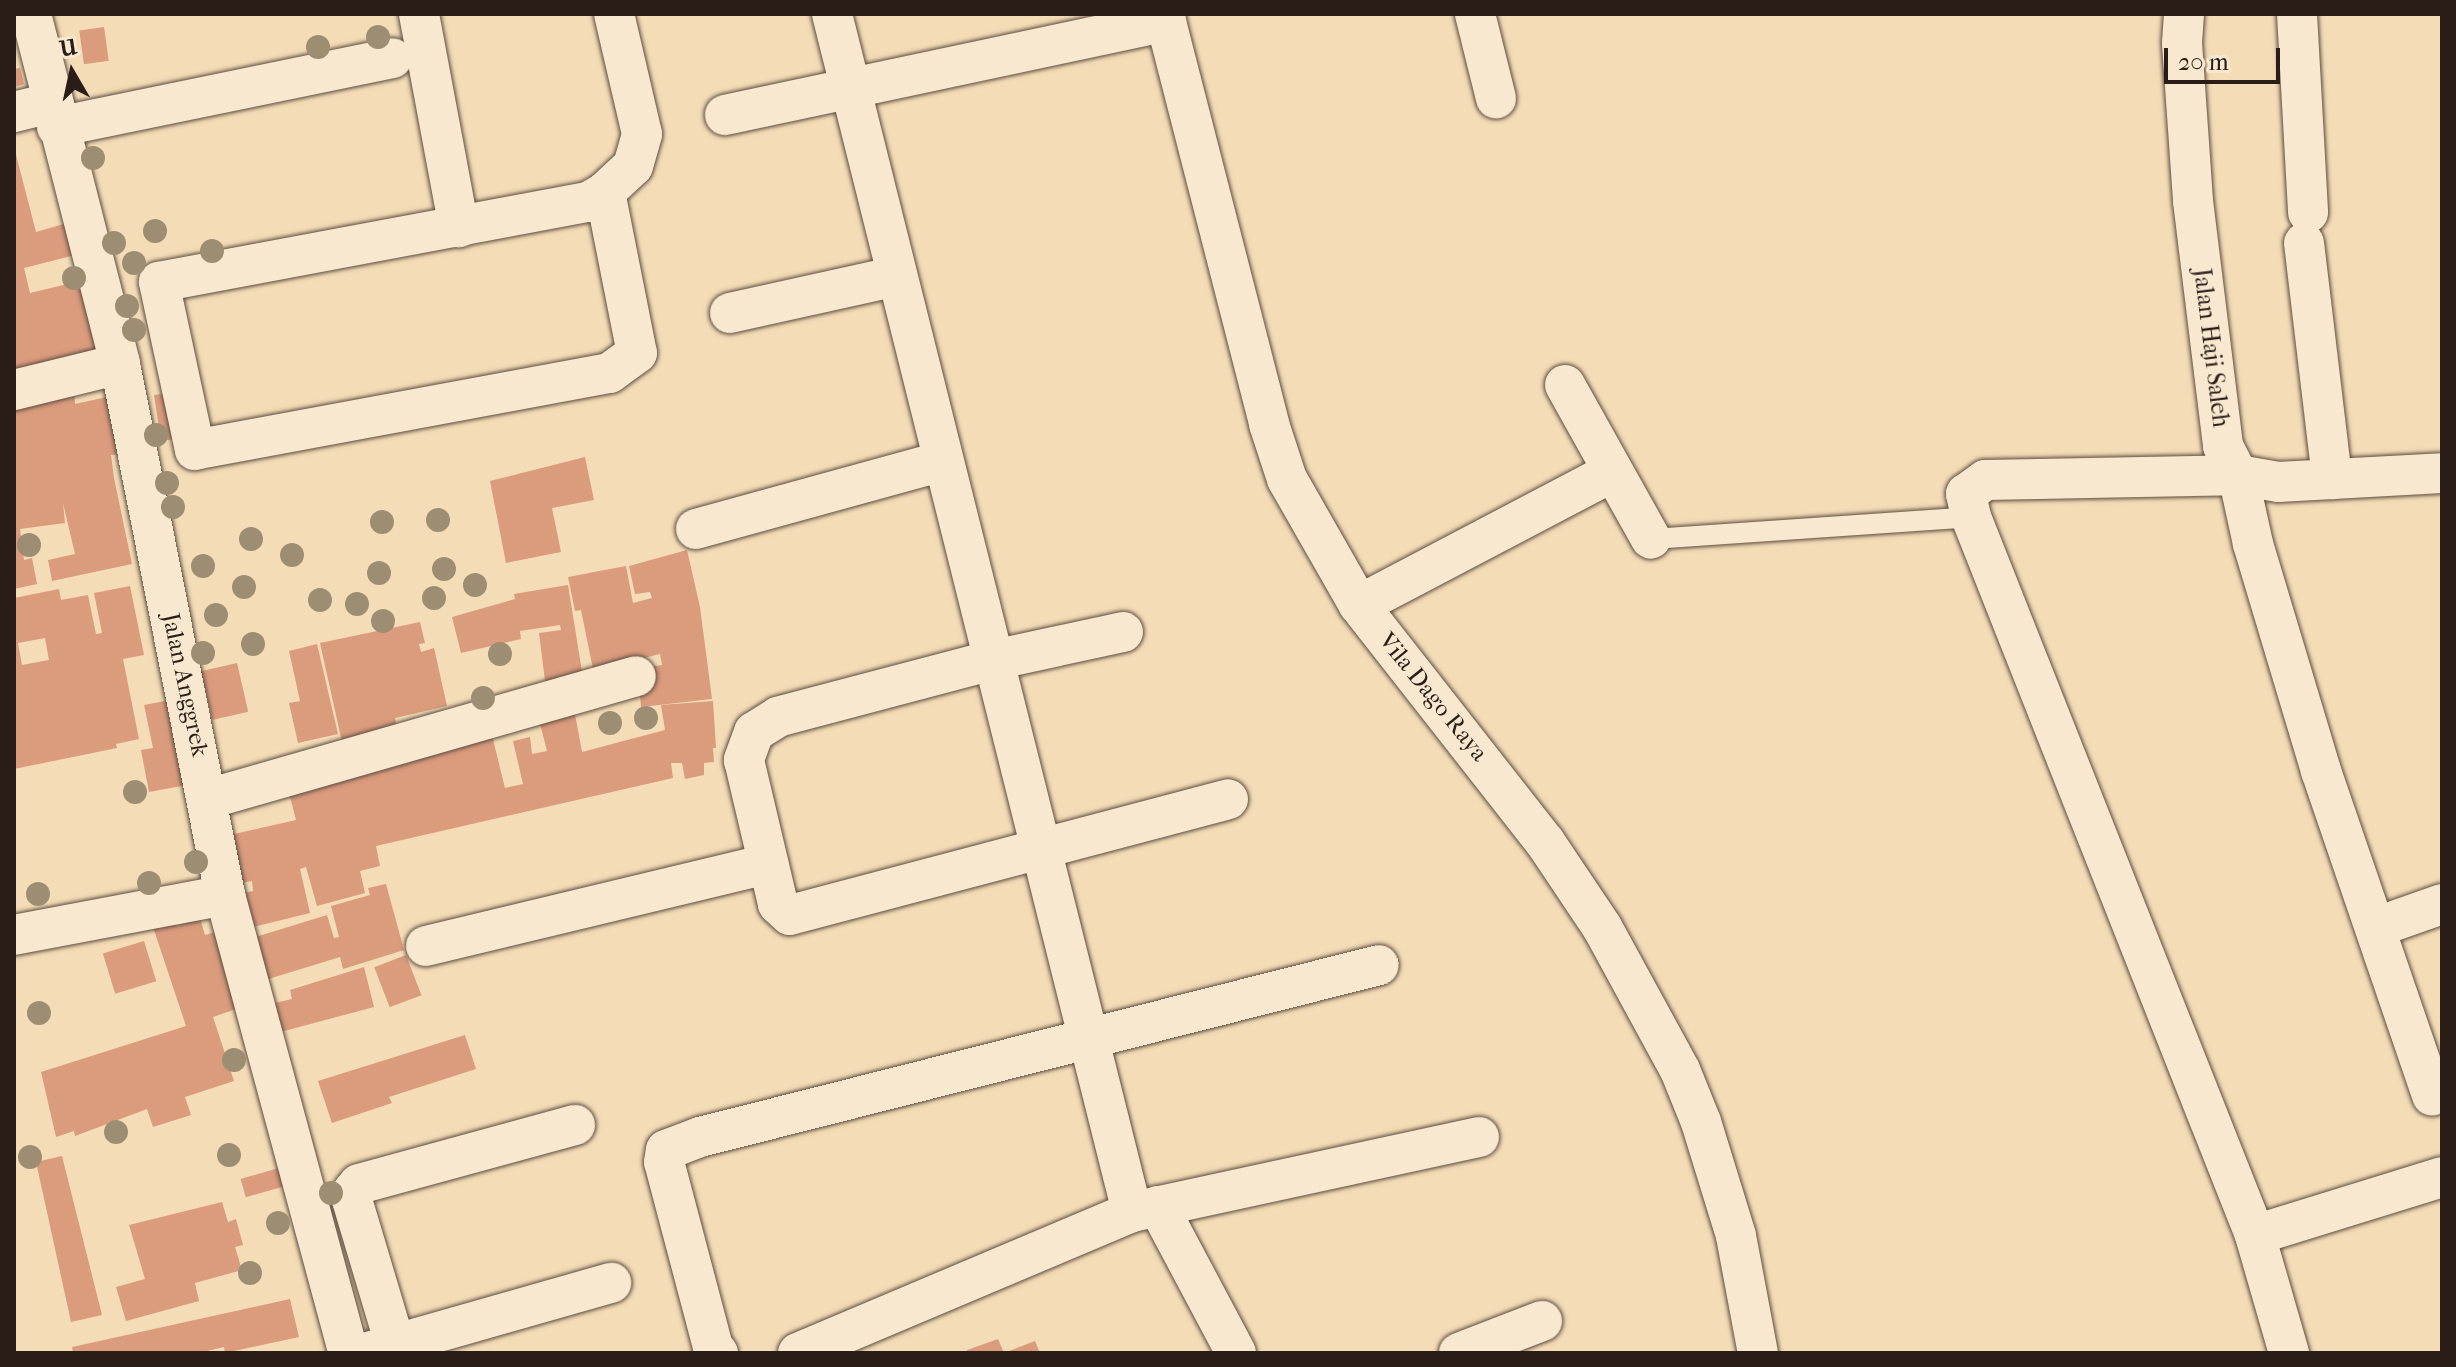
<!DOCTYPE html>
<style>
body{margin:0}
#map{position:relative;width:2456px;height:1367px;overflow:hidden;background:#f4dcb6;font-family:"IM FELL French Canon",serif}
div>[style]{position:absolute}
.building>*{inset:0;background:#db9b7d;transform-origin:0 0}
.roads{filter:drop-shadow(0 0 2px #5c4d40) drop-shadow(0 0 2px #5c4d40)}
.service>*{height:20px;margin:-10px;padding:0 10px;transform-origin:10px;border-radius:10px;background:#f8e8d0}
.minor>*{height:40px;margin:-20px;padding:0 20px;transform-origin:20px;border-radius:20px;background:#f8e8d0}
.trees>*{width:24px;height:24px;margin:-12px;border-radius:50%;background:#9d8e73}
span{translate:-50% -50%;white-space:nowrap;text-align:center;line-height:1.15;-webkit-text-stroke:6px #f8e8d0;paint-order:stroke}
.street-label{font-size:24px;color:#2a1d18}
.frame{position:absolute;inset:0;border:16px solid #2a1d18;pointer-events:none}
.north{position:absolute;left:32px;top:32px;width:80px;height:80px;-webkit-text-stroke:6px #f8e8d0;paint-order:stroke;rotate:351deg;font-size:22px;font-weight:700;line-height:32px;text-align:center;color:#2a1d18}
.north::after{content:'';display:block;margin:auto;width:28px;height:36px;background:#2a1d18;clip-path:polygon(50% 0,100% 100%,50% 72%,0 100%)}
.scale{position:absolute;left:2164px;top:48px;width:116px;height:36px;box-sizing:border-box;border:4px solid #2a1d18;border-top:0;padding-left:10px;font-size:24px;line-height:28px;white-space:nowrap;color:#2a1d18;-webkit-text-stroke:6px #f8e8d0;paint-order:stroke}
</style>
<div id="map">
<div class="building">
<div style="left:104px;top:27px;width:34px;height:25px;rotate:82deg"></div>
<div style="clip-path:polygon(20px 68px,24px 84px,14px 87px,14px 69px)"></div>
<div style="clip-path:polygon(14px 147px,36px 232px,67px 223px,75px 255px,24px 268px,30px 293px,80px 281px,98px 357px,14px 377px)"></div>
<div style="clip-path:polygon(74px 386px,75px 404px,111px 396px,123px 454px,111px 455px,114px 478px,132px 564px,52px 581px,48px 560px,75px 554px,63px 503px,65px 523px,20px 529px,24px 560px,32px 558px,37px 584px,14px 589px,14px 400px)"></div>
<div style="clip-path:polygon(170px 393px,174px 439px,161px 441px,154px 395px)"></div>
<div style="clip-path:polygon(585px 457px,594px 500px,552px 508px,561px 552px,506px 563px,490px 481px)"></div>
<div style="clip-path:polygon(687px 550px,700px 607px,712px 699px,641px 707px,639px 685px,650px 667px,662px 665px,660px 654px,644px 658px,645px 663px,594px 674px,581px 610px,575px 611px,568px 577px,626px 566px,633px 603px,652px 598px,650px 592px,635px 594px,629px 566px)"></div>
<div style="clip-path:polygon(568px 585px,584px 684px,546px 689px,539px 633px,561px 630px,560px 625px,520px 631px,521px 639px,461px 653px,452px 617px,515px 599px,514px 594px)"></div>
<div style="clip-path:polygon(evenodd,130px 586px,144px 655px,123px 659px,139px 739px,116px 744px,117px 748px,14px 769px,14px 598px,59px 589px,61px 600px,88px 595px,96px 634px,102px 633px,94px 593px,130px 586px,45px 638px,49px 660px,22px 665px,18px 643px,45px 638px)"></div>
<div style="clip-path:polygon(420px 622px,425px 643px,419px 644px,421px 652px,434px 648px,447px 706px,395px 718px,399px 737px,344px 751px,320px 643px)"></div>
<div style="clip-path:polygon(317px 644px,338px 734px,298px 743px,289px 703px,300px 701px,289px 651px)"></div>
<div style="left:237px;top:663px;width:50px;height:37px;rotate:77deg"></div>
<div style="clip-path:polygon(170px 700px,187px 785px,149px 792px,141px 750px,153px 748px,144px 705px)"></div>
<div style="clip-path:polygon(713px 701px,716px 748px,713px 748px,714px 762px,704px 763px,704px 775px,685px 779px,682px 763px,671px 763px,673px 778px,376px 846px,380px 866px,360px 871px,365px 893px,317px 906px,306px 867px,300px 869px,310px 913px,245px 929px,238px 894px,253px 891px,252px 881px,241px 883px,230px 835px,296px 820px,288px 789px,489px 723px,505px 788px,523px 784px,513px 741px,530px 737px,532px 754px,547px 751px,537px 712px,573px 703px,582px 752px,665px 730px,661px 705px)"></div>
<div style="clip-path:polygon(386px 884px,404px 950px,343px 969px,340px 957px,262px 981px,249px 939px,327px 915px,334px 938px,339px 937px,331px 906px,370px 895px,368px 888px)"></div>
<div style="clip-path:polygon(200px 918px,205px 935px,218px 931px,236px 1009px,213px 1017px,234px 1081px,185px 1097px,191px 1115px,153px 1127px,147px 1109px,75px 1136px,74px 1131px,56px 1137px,41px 1072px,186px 1026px,152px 924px,175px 919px,177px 926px)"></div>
<div style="left:144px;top:941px;width:42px;height:43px;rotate:73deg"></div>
<div style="left:406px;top:955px;width:43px;height:34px;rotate:69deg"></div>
<div style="clip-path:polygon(364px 967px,374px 1007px,273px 1034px,266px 1005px,292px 999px,290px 990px)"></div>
<div style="clip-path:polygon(465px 1035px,476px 1069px,389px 1097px,392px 1103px,332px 1123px,318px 1081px)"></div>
<div style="clip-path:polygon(62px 1156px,102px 1315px,71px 1322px,36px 1162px)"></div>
<div style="left:279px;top:1168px;width:19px;height:40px;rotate:74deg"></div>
<div style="clip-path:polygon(222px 1202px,228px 1222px,236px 1219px,243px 1245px,235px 1247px,242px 1270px,195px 1283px,199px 1301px,126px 1321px,116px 1287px,145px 1279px,129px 1225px)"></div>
<div style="clip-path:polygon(290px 1299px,299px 1337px,225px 1353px,224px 1347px,198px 1353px,73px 1353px,72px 1347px)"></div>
<div style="clip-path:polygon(998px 1339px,1004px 1353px,968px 1353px,967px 1350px)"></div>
<div style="clip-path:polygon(1035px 1341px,1040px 1353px,1004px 1353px)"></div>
</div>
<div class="roads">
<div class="service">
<div style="left:1651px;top:539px;width:321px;rotate:-3.9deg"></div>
</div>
<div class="minor">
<div style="left:31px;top:14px;width:361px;rotate:75.7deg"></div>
<div style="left:120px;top:364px;width:541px;rotate:78.81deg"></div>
<div style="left:225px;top:895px;width:474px;rotate:74.9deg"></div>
<div style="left:419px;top:14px;width:217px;rotate:79.4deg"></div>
<div style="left:832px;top:14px;width:1235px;rotate:75.94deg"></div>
<div style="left:1164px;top:14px;width:423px;rotate:75.6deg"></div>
<div style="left:1269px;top:424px;width:58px;rotate:71.9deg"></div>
<div style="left:1287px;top:479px;width:145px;rotate:60.3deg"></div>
<div style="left:1359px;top:605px;width:301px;rotate:51.9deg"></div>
<div style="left:1545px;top:842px;width:102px;rotate:56.2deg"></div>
<div style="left:1602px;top:927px;width:163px;rotate:61.4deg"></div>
<div style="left:1680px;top:1070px;width:56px;rotate:68deg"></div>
<div style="left:1701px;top:1122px;width:119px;rotate:72.9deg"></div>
<div style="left:1736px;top:1236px;width:119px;rotate:79.4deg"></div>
<div style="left:1475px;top:14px;width:87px;rotate:76deg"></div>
<div style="left:2184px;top:14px;width:29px;rotate:94deg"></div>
<div style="left:2182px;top:43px;width:158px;rotate:86deg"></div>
<div style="left:2193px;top:201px;width:247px;rotate:83deg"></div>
<div style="left:2223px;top:446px;width:33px;rotate:63deg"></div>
<div style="left:2238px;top:475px;width:41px;rotate:9.9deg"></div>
<div style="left:2278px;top:482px;width:164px;rotate:-3.1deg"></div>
<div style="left:2297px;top:14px;width:199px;rotate:86.8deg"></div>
<div style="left:14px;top:112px;width:38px;rotate:-14deg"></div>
<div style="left:725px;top:115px;width:451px;rotate:-12deg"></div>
<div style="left:57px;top:127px;width:342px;rotate:-11.6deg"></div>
<div style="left:605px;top:192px;width:164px;rotate:78.8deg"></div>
<div style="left:637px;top:353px;width:34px;rotate:144deg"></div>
<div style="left:609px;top:373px;width:421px;rotate:169.5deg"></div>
<div style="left:195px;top:450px;width:172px;rotate:-102.1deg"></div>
<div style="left:159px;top:282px;width:436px;rotate:-10.6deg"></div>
<div style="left:588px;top:202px;width:20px;rotate:-30deg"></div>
<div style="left:605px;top:192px;width:38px;rotate:-43deg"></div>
<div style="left:633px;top:166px;width:33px;rotate:-74deg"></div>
<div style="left:642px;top:134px;width:123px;rotate:-103.1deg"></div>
<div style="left:2304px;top:243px;width:238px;rotate:83.2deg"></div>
<div style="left:730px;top:313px;width:171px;rotate:-12.5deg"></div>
<div style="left:1565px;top:385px;width:176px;rotate:60.8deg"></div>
<div style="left:14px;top:390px;width:109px;rotate:-13.8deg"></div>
<div style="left:696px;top:529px;width:256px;rotate:-15.4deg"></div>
<div style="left:1359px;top:605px;width:286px;rotate:-27.7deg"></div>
<div style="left:1123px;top:632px;width:133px;rotate:167.8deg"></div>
<div style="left:993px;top:660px;width:222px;rotate:165.2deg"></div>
<div style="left:778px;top:717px;width:28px;rotate:148deg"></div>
<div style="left:754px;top:732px;width:30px;rotate:110deg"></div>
<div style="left:744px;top:760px;width:148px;rotate:76.7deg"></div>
<div style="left:778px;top:904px;width:16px;rotate:43deg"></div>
<div style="left:790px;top:915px;width:453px;rotate:-14.8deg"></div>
<div style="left:208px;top:799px;width:445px;rotate:-16deg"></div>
<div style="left:2377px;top:927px;width:69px;rotate:-19.5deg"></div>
<div style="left:14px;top:935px;width:215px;rotate:-10.7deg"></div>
<div style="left:426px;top:946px;width:352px;rotate:-13.5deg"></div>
<div style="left:1158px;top:1206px;width:166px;rotate:62deg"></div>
<div style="left:2255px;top:1235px;width:196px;rotate:-17.2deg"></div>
<div style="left:395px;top:1344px;width:150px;rotate:-106.6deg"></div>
<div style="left:352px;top:1200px;width:9px;rotate:-84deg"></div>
<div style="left:353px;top:1191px;width:9px;rotate:-49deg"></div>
<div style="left:359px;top:1184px;width:224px;rotate:-15.3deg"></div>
<div style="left:368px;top:1352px;width:253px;rotate:-15.9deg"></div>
<div style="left:718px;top:1353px;width:8px;rotate:-130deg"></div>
<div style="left:713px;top:1347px;width:191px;rotate:-104.8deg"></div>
<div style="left:664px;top:1162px;width:12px;rotate:-81deg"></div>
<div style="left:666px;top:1150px;width:36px;rotate:-21deg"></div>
<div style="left:700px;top:1137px;width:700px;rotate:-14.21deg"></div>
<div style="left:798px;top:1353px;width:363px;rotate:-22.9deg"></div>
<div style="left:1132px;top:1212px;width:355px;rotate:-12.2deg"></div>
<div style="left:1459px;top:1353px;width:89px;rotate:-21.1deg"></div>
<div style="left:2289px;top:1353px;width:123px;rotate:-106.1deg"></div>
<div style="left:2255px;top:1235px;width:772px;rotate:-111.58deg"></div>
<div style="left:1971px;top:517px;width:24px;rotate:-102deg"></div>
<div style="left:1966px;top:494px;width:24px;rotate:-36deg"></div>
<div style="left:1985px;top:480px;width:253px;rotate:-1.1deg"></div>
<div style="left:2238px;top:475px;width:71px;rotate:77.7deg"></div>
<div style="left:2253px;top:544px;width:237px;rotate:73.3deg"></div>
<div style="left:2321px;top:771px;width:343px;rotate:71.1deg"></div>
</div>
</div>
<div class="trees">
<div style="left:378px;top:37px"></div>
<div style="left:318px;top:47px"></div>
<div style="left:93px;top:158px"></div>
<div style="left:155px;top:231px"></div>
<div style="left:114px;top:243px"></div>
<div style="left:212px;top:251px"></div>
<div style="left:134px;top:263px"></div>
<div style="left:74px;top:278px"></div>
<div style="left:127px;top:306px"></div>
<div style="left:134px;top:330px"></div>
<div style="left:156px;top:435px"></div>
<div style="left:167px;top:483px"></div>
<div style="left:173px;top:507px"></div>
<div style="left:438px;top:520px"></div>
<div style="left:382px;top:522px"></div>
<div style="left:251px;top:539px"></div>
<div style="left:29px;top:545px"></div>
<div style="left:292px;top:555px"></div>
<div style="left:203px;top:566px"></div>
<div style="left:444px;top:569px"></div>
<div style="left:379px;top:573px"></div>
<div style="left:475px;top:585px"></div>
<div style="left:244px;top:587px"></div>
<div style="left:434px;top:598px"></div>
<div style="left:320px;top:600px"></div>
<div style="left:357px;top:604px"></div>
<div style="left:216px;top:615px"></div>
<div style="left:383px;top:621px"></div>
<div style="left:253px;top:644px"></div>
<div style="left:203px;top:653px"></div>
<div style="left:500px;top:654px"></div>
<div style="left:483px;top:698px"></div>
<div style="left:646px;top:718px"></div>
<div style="left:610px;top:723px"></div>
<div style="left:135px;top:792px"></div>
<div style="left:196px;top:862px"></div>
<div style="left:149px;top:883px"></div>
<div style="left:38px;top:894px"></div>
<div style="left:39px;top:1013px"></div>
<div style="left:234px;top:1060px"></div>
<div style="left:116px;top:1132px"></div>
<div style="left:229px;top:1155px"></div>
<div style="left:30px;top:1157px"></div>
<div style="left:331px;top:1193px"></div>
<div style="left:278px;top:1223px"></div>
<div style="left:250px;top:1273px"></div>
</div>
<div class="street-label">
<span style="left:2211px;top:348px;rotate:83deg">Jalan Haji Saleh</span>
<span style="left:185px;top:685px;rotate:78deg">Jalan Anggrek</span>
<span style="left:1433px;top:697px;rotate:51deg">Vila Dago Raya</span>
</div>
<div class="frame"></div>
<div class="north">U</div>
<div class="scale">20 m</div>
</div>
